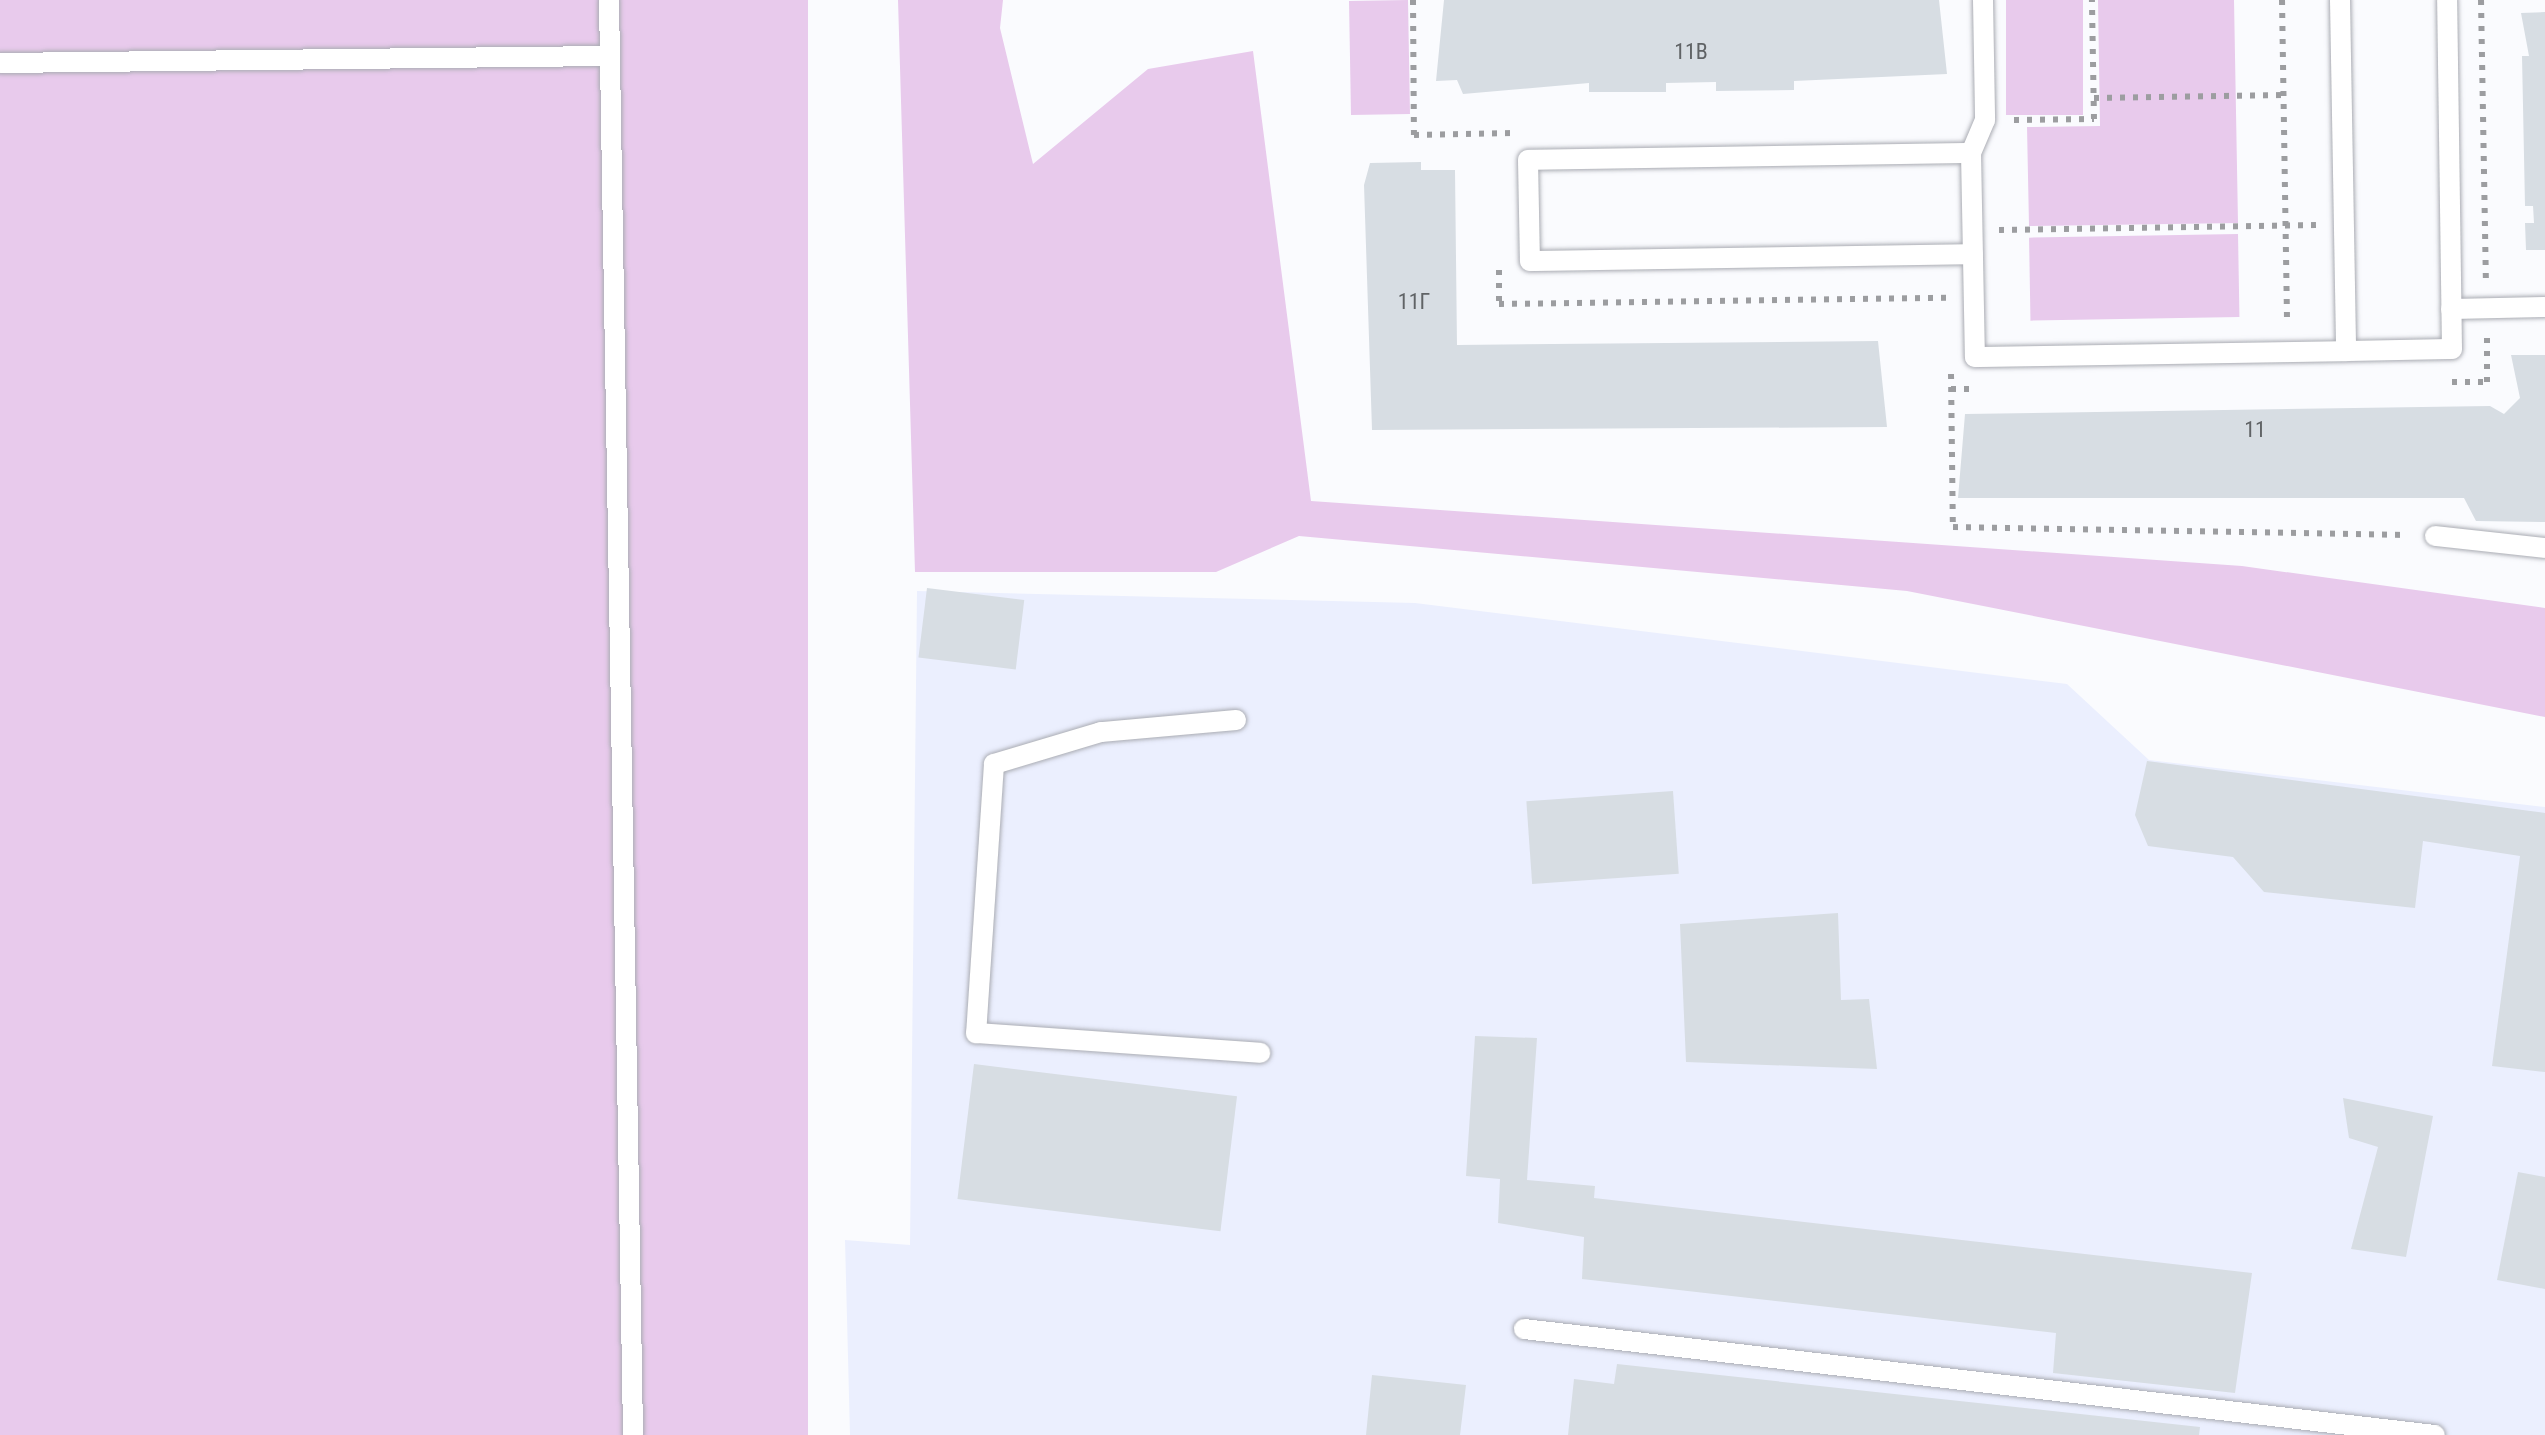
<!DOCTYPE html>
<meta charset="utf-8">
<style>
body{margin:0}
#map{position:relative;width:2545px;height:1435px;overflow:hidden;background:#fafbfe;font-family:"Roboto Condensed",sans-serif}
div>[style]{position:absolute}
.built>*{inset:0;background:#ebeffe}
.green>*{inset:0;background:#e8caec;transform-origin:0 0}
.building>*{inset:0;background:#d7dde3;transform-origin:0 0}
.path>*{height:6px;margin-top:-3px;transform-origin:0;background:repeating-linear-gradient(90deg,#9c9da0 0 5px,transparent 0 13px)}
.roads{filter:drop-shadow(0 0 2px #aaacb3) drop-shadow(0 0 2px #aaacb3)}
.lane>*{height:20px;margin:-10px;padding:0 10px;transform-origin:10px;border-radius:10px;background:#fff}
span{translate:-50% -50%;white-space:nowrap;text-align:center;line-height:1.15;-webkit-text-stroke:8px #fff;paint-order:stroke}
.number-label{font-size:22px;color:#606366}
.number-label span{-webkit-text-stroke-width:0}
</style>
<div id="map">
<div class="built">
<div style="clip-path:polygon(917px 591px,1415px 603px,2067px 684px,2149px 760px,2545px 807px,2545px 1435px,850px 1435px,845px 1240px,910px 1245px)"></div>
</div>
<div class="green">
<div style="left:0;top:0;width:808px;height:1435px"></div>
<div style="clip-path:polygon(898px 0,1003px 0,1000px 28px,1033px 164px,1148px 69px,1253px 51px,1311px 501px,2242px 566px,2545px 608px,2545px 717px,1907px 591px,1299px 536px,1216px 572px,915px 572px)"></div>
<div style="left:1408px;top:0;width:114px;height:59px;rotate:89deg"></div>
<div style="left:2006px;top:0;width:77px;height:115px"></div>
<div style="clip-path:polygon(2098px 0,2234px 0,2238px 223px,2029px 226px,2027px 127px,2100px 126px)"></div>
<div style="left:2238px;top:234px;width:83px;height:209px;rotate:89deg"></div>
</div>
<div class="building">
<div style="clip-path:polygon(1444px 0,1939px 0,1947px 74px,1794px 81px,1794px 90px,1716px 91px,1716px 82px,1666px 83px,1666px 92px,1589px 92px,1589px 83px,1463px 94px,1457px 80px,1436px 81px)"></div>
<div style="clip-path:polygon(2545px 12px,2545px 250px,2526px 250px,2525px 223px,2534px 223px,2533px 206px,2525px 206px,2522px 56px,2529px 56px,2521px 13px)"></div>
<div style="clip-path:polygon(1421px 162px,1421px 170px,1455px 170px,1457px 345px,1878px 341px,1887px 427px,1372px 430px,1364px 185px,1370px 163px)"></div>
<div style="clip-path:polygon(2511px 355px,2545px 355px,2545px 522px,2476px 521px,2464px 498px,1958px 498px,1965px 414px,2490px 406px,2504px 414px,2520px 398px)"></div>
<div style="left:927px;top:588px;width:98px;height:70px;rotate:7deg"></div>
<div style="clip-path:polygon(2147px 761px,2545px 813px,2545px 1072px,2492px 1066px,2520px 856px,2423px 841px,2415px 908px,2264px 892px,2233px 857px,2148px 846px,2135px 815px)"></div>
<div style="left:1673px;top:791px;width:83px;height:147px;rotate:86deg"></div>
<div style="clip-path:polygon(1838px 913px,1841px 1000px,1869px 999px,1877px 1069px,1686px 1062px,1680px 924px)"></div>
<div style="clip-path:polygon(1475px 1036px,1537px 1038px,1527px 1180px,1595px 1186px,1594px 1198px,2252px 1273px,2235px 1393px,2053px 1373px,2056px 1333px,1582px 1279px,1584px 1237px,1498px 1223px,1500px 1179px,1466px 1176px)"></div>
<div style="left:974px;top:1064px;width:265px;height:136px;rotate:7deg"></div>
<div style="clip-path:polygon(2343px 1098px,2433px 1116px,2406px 1257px,2351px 1249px,2378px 1147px,2349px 1138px)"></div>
<div style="clip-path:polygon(2518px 1172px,2545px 1177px,2545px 1289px,2497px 1280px)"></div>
<div style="clip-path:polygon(1617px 1364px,2200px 1427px,2199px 1435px,1568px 1435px,1574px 1379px,1614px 1384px)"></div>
<div style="clip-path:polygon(1372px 1375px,1466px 1385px,1460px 1435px,1366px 1435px)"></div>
</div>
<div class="path">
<div style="left:1413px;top:0;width:135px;rotate:89.6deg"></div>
<div style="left:1414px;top:135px;width:99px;rotate:-1.2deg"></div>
<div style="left:2282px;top:0;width:324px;rotate:89.1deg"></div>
<div style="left:2481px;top:0;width:282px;rotate:89deg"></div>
<div style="left:2094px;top:98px;width:190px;rotate:-0.9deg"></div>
<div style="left:2014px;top:120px;width:80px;rotate:-0.7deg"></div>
<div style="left:2094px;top:119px;width:119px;rotate:-91deg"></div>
<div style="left:1999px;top:230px;width:317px;rotate:-0.9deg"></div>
<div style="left:1499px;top:270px;width:34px;rotate:90deg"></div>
<div style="left:1499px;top:304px;width:448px;rotate:-0.8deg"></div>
<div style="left:1951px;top:374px;width:153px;rotate:89.3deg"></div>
<div style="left:1953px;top:527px;width:454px;rotate:1deg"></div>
<div style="left:2452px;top:382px;width:35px"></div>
<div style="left:2487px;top:382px;width:47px;rotate:-90deg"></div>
<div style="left:1951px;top:389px;width:19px"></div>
</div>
<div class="roads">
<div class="lane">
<div style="left:609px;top:0;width:1435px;rotate:89.04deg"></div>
<div style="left:1983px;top:0;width:120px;rotate:89deg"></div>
<div style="left:1985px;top:120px;width:36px;rotate:113deg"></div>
<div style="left:1971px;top:153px;width:204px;rotate:88.9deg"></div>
<div style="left:1975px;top:357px;width:371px;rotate:-0.9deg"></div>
<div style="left:2340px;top:0;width:351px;rotate:89deg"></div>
<div style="left:2346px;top:351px;width:106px;rotate:-1.1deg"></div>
<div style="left:2452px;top:349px;width:349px;rotate:-90.8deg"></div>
<div style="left:0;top:63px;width:610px;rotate:-0.66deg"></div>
<div style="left:1971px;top:153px;width:443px;rotate:179.1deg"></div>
<div style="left:1528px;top:160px;width:101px;rotate:88.9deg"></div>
<div style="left:1530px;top:261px;width:443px;rotate:-0.9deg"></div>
<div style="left:2451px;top:309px;width:94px;rotate:-1.2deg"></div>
<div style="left:2435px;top:536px;width:111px;rotate:6.2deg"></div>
<div style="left:1236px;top:720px;width:136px;rotate:174.9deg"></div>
<div style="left:1101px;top:732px;width:112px;rotate:163.3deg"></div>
<div style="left:994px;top:764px;width:270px;rotate:93.8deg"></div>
<div style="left:976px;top:1033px;width:285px;rotate:4deg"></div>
<div style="left:1524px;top:1329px;width:917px;rotate:6.64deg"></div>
</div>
</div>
<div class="number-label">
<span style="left:1691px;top:52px">11В</span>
<span style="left:1414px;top:302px">11Г</span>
<span style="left:2255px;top:430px">11</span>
</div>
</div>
